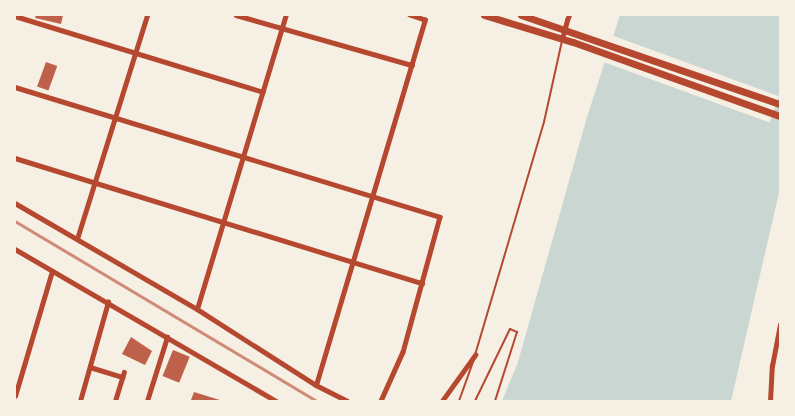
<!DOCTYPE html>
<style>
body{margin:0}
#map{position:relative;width:795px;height:416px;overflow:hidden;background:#f6efe4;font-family:"Zilla Slab",serif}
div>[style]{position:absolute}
.water>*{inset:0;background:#c9d6d2}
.pier>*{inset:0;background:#f6efe4;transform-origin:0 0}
.building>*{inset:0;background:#bf614a;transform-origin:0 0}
.service>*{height:2px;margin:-1px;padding:0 1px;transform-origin:1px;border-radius:1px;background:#b5482f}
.minor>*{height:4.5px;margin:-2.25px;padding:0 2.25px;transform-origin:2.25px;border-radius:2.25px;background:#b5482f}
.tertiary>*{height:5px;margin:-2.5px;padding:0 2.5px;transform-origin:2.5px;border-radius:2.5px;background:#b5482f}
.primary>*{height:7px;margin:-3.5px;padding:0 3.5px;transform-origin:3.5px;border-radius:3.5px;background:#b5482f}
.rail>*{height:2.5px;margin:-1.25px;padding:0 1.25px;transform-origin:1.25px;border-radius:1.25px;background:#cf8b77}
span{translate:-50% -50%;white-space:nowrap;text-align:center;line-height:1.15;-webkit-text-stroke:4.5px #f6efe4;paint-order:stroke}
.frame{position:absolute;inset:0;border:16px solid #f6efe4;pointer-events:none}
</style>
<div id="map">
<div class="water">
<div style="clip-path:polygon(620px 15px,780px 15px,780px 188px,731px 401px,502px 401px,518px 362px,587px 117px)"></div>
</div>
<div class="pier">
<div style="left:611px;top:35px;width:179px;height:28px;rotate:20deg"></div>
</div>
<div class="building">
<div style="clip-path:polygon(36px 15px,63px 15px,61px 24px,35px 18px)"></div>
<div style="left:46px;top:62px;width:12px;height:26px;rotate:20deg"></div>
<div style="clip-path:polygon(131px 337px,152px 351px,145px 365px,122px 354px)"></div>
<div style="left:173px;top:350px;width:18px;height:28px;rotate:22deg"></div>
<div style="clip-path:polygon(194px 392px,223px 401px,195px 401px,191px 400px)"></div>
</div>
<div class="service">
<div style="left:475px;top:355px;width:243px;rotate:-73.5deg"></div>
<div style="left:544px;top:122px;width:83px;rotate:-77.5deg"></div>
<div style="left:459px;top:401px;width:45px;rotate:-70.3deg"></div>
<div style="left:475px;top:401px;width:80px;rotate:-64.1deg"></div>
<div style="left:510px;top:329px;width:8px;rotate:23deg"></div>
<div style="left:517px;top:332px;width:72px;rotate:107.7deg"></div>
</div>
<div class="minor">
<div style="left:236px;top:15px;width:183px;rotate:15.9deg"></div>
<div style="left:15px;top:16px;width:259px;rotate:17deg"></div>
<div style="left:562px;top:39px;width:20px;rotate:-75deg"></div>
<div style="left:15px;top:87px;width:444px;rotate:17deg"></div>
<div style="left:440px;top:217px;width:140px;rotate:105.3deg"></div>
<div style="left:403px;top:352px;width:54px;rotate:114.2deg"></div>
<div style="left:15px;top:158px;width:426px;rotate:17.1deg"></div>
<div style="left:15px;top:203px;width:211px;rotate:30.2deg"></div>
<div style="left:197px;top:309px;width:141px;rotate:32.6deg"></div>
<div style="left:316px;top:385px;width:35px;rotate:27deg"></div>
<div style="left:77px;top:239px;width:235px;rotate:-72.6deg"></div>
<div style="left:15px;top:249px;width:302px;rotate:30.2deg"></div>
<div style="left:197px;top:309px;width:307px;rotate:-73.2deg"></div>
<div style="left:90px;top:367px;width:34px;rotate:17deg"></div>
<div style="left:316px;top:385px;width:381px;rotate:-73.4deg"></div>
<div style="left:425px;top:20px;width:16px;rotate:-162deg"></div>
<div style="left:15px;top:396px;width:130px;rotate:-73.5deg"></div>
<div style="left:80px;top:401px;width:103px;rotate:-74.2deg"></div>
<div style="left:115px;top:401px;width:30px;rotate:-73deg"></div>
<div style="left:147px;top:401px;width:67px;rotate:-72.6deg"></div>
<div style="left:442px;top:401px;width:57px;rotate:-54.3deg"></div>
<div style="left:770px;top:401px;width:35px;rotate:-87deg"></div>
<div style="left:772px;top:366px;width:42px;rotate:-79deg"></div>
</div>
<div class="tertiary">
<div style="left:567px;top:20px;width:5px;rotate:-68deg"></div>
</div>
<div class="primary">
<div style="left:484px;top:15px;width:93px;rotate:16.9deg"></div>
<div style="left:573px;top:42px;width:220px;rotate:19.7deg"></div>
<div style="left:521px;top:15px;width:274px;rotate:19deg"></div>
</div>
<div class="rail">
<div style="left:15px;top:221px;width:352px;rotate:30.8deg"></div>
</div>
<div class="frame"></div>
</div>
